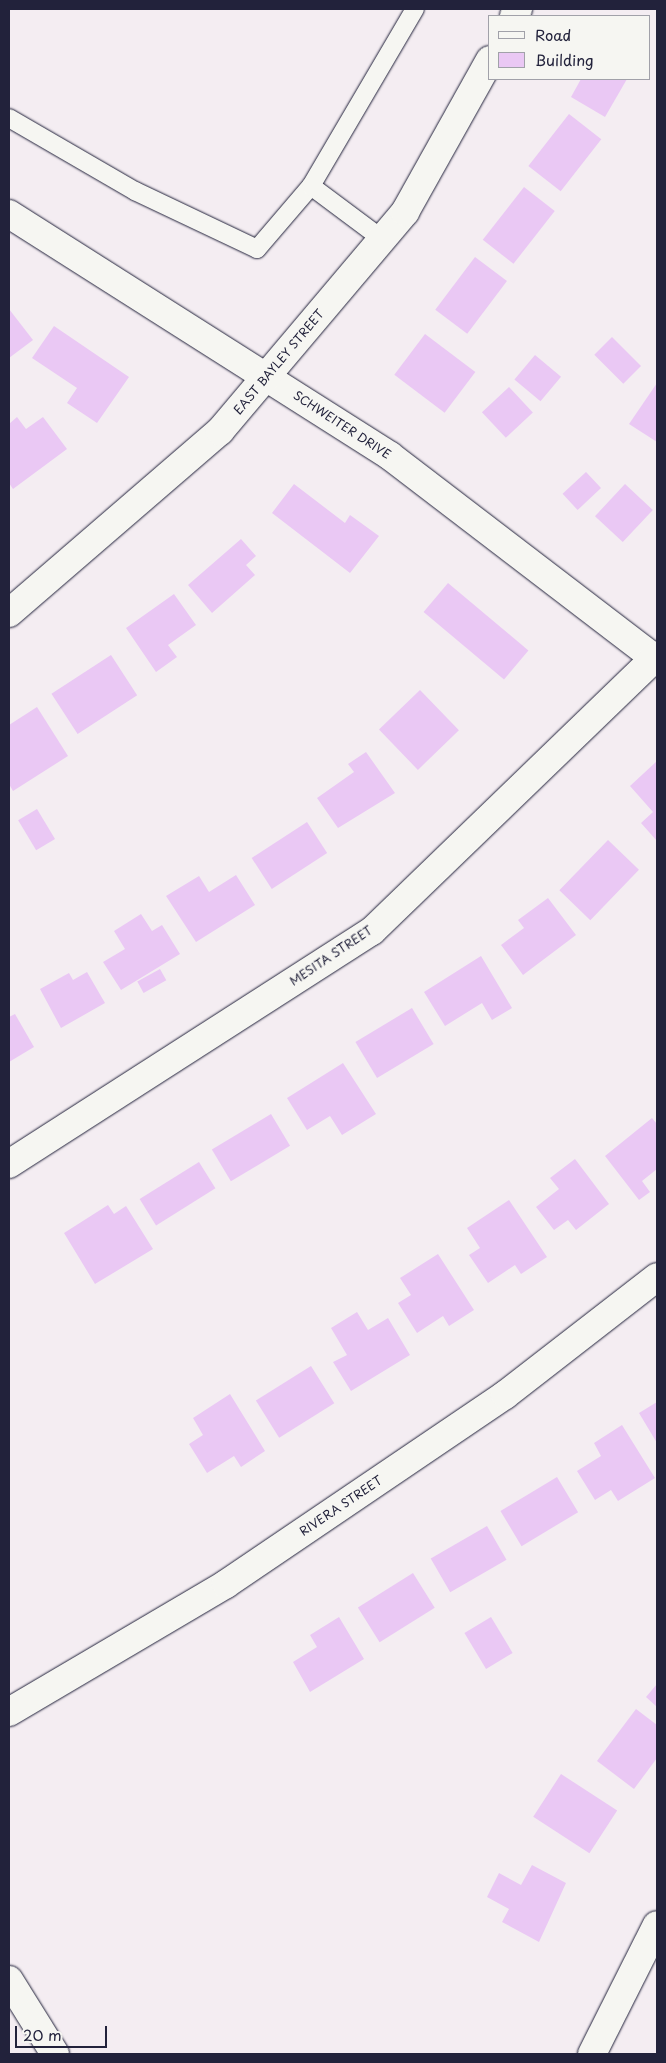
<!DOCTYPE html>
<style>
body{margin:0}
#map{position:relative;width:666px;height:2063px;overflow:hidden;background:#f4edf2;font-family:"Playpen Sans",sans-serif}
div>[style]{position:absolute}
.building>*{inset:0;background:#eac8f4;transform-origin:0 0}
.roads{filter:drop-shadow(0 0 1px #22223b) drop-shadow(0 0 1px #22223b)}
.lane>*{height:18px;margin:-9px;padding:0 9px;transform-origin:9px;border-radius:9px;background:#f6f6f2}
.street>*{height:28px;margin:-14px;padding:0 14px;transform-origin:14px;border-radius:14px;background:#f6f6f2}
span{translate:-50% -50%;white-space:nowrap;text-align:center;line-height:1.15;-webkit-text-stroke:4px #f6f6f2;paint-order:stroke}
.street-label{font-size:12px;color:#22223b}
.frame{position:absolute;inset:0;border:10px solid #22223b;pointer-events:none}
.legend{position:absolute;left:488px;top:15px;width:162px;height:65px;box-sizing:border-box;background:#f6f6f2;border:1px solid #a1a1a9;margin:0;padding:6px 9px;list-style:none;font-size:15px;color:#22223b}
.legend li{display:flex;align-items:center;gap:10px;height:25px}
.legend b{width:25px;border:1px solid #a1a1a9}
.scale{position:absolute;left:15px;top:2026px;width:92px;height:22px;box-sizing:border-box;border:2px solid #22223b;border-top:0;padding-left:6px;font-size:15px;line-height:18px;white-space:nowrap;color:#22223b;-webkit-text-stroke:4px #f6f6f2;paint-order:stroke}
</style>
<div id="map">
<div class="building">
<div style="clip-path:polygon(581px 79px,627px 79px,605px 117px,571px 97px)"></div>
<div style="left:569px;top:114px;width:41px;height:66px;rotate:38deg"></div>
<div style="left:524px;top:187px;width:39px;height:67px;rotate:38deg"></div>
<div style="left:475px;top:257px;width:40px;height:66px;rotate:37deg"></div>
<div style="clip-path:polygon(9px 309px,33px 340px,9px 358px)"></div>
<div style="clip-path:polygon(54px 326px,129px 377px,97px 423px,67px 403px,77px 388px,32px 358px)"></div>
<div style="left:425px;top:334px;width:63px;height:51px;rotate:37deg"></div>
<div style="left:612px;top:337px;width:41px;height:25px;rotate:45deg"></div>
<div style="left:535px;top:355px;width:34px;height:32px;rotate:40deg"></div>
<div style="clip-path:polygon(657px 383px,657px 442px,629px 424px)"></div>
<div style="left:509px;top:387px;width:35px;height:37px;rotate:47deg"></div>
<div style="clip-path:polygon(17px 417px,26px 429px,43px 417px,67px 449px,13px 489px,9px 483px,9px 424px)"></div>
<div style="left:586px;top:472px;width:22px;height:32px;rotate:47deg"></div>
<div style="clip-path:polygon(294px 484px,345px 523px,350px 515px,379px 536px,350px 573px,272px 513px)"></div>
<div style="left:625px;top:484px;width:38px;height:44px;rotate:43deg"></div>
<div style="clip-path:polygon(241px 539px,256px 556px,246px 565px,255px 575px,212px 613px,188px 585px)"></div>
<div style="left:448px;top:583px;width:105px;height:38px;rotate:40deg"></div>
<div style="clip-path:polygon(174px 594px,196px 625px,168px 645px,177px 657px,156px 672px,126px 628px)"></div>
<div style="left:111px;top:655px;width:48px;height:71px;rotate:57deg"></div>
<div style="left:420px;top:690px;width:56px;height:57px;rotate:46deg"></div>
<div style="clip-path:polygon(37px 707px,68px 756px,13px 791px,9px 784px,9px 725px)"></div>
<div style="clip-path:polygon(366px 752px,395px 793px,338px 828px,317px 798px,354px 772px,348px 764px)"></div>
<div style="clip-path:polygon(657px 761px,657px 841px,641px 823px,653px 812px,630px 786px)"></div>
<div style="left:37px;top:809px;width:35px;height:22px;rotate:59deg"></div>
<div style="left:307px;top:822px;width:37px;height:66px;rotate:57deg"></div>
<div style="left:608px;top:840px;width:43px;height:70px;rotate:44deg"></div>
<div style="clip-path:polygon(236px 875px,255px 905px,196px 942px,166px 896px,199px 876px,209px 892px)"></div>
<div style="clip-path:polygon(548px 898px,576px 935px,523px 975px,501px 945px,524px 928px,518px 920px)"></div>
<div style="clip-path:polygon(141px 914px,152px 931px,162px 925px,180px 954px,121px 990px,103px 962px,125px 949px,114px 931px)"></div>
<div style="clip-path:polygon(481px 956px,512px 1008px,492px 1020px,482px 1003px,445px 1026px,424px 992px)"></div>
<div style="left:160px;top:969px;width:13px;height:26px;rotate:61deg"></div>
<div style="clip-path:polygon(87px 972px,105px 1003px,61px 1028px,40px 989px,69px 973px,73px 980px)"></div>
<div style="left:412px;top:1008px;width:42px;height:66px;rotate:59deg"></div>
<div style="clip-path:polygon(15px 1014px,34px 1047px,9px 1062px,9px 1017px)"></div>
<div style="clip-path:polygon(343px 1063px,376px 1114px,342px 1135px,330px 1116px,307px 1130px,287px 1098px)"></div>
<div style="left:271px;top:1114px;width:37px;height:69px;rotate:59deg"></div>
<div style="clip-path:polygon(652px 1118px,657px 1124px,657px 1169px,642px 1181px,650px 1192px,639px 1200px,605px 1156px)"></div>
<div style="clip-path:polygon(575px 1159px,609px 1204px,576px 1230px,568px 1220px,554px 1230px,536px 1207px,559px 1189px,550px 1178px)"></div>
<div style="left:199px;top:1162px;width:31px;height:70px;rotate:58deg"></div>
<div style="clip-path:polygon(509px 1200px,547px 1257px,521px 1274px,515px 1265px,488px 1283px,469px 1255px,480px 1248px,467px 1228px)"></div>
<div style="clip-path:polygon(108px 1205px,114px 1214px,126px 1206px,153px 1249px,95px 1284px,64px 1233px)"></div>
<div style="clip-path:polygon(438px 1254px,474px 1310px,449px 1326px,443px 1316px,417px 1333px,398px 1303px,411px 1295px,400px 1278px)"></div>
<div style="clip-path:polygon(357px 1312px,368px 1330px,388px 1318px,410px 1355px,351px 1391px,333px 1362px,347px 1355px,331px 1328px)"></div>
<div style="left:311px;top:1366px;width:44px;height:65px;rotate:58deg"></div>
<div style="clip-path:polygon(230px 1394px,265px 1451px,241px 1467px,234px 1456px,207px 1473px,189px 1444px,203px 1435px,193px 1418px)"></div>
<div style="clip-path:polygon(657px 1402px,657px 1443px,639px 1413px)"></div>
<div style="clip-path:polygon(622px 1425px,655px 1478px,618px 1501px,611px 1490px,595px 1500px,577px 1471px,601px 1456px,594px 1443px)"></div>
<div style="left:557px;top:1477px;width:41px;height:66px;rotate:59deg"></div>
<div style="left:487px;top:1526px;width:39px;height:65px;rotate:60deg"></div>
<div style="left:413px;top:1573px;width:41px;height:65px;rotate:58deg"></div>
<div style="clip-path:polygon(339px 1617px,364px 1659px,310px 1692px,293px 1662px,317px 1647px,310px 1635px)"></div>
<div style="left:491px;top:1617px;width:42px;height:31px;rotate:59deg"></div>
<div style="clip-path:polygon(657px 1684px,657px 1707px,646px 1697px)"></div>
<div style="clip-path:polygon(636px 1709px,657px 1725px,657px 1758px,634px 1789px,597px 1761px)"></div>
<div style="left:561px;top:1774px;width:67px;height:51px;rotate:33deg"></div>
<div style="clip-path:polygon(532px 1865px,566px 1883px,539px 1942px,502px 1922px,509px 1909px,487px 1897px,499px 1873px,521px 1885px)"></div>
</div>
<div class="roads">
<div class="lane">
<div style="left:9px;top:118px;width:146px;rotate:30.1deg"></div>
<div style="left:135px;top:191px;width:135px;rotate:25.4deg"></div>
<div style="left:257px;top:249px;width:83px;rotate:-49.4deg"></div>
<div style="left:311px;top:186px;width:205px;rotate:-59.6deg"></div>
<div style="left:311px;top:186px;width:89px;rotate:36.7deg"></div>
</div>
<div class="street">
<div style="left:514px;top:16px;width:8px;rotate:-60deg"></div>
<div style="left:9px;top:214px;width:451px;rotate:32.4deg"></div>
<div style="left:390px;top:456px;width:336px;rotate:37.4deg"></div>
<div style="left:9px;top:613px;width:279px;rotate:-40.8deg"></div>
<div style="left:220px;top:431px;width:287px;rotate:-49.8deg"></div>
<div style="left:405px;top:212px;width:174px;rotate:-60.8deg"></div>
<div style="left:9px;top:1164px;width:431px;rotate:-32.7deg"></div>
<div style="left:372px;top:931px;width:396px;rotate:-44deg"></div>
<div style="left:9px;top:1712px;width:252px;rotate:-30.5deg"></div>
<div style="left:226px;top:1584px;width:337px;rotate:-34.1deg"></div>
<div style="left:505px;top:1395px;width:192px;rotate:-37.8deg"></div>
<div style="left:9px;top:1980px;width:87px;rotate:58.1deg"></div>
<div style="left:592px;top:2054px;width:144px;rotate:-63.3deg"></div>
</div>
</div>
<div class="street-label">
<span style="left:279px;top:362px;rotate:-50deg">EAST BAYLEY STREET</span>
<span style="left:342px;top:425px;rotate:33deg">SCHWEITER DRIVE</span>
<span style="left:331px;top:956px;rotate:-34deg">MESITA STREET</span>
<span style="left:341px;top:1506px;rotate:-34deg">RIVERA STREET</span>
</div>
<div class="frame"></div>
<ul class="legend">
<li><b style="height:6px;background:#f6f6f2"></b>Road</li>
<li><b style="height:14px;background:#eac8f4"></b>Building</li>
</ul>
<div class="scale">20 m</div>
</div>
